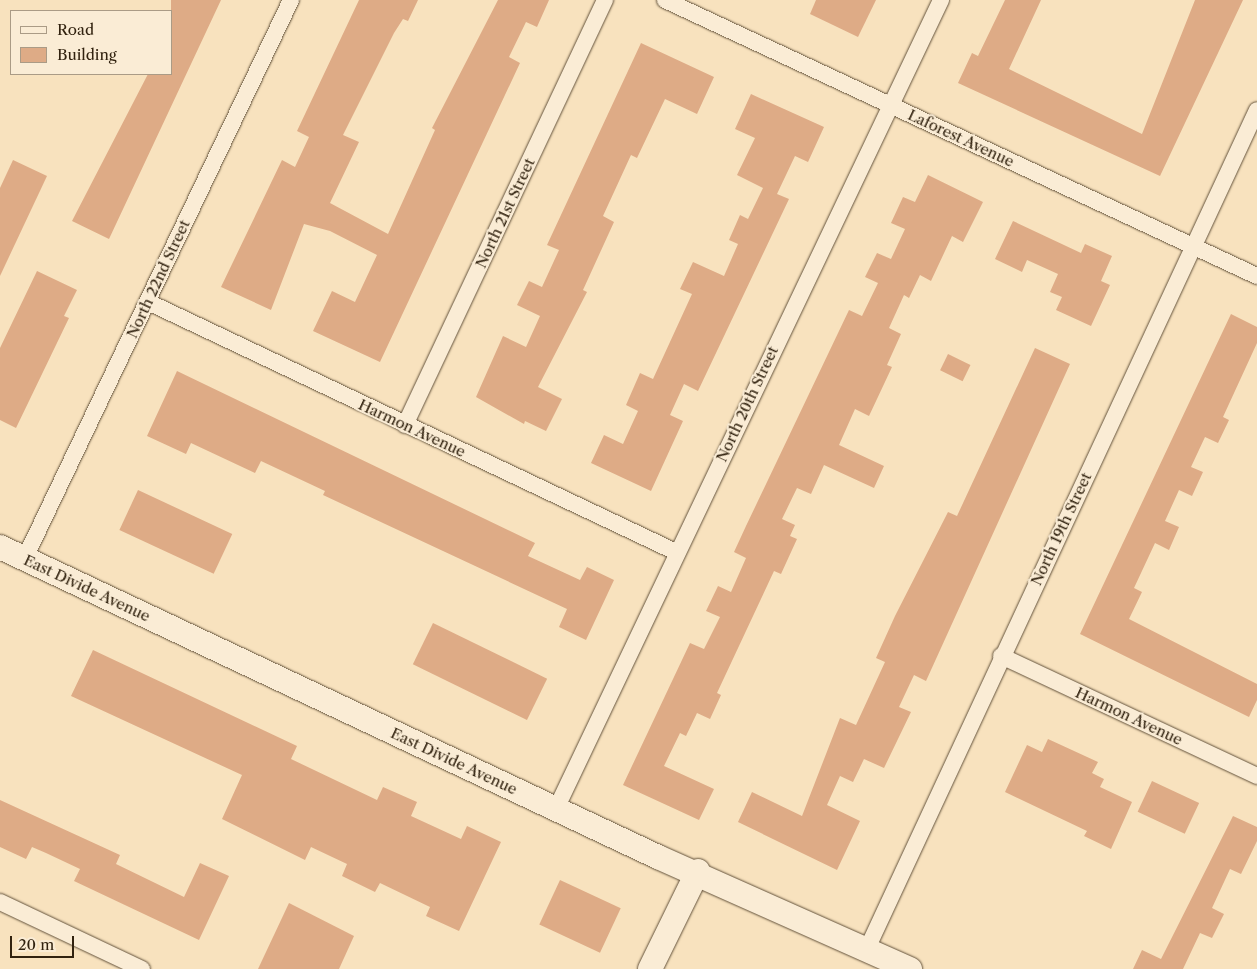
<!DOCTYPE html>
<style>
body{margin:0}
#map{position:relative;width:1257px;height:969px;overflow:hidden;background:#f8e2be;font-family:"Libre Caslon Text",serif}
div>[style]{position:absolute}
.building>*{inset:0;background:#deab86;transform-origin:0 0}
.roads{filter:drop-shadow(0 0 1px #63523b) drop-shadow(0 0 1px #63523b)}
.street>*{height:16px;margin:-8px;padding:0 8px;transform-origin:8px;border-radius:8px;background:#faecd5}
.secondary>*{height:24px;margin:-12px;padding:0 12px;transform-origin:12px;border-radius:12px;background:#faecd5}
span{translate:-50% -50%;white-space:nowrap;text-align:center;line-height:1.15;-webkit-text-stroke:4px #faecd5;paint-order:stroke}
.street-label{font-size:15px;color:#31220f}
.legend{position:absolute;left:10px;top:10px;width:162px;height:65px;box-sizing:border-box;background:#faecd5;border:1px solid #aa9b86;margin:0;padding:6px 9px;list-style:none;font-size:15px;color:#31220f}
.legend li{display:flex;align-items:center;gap:10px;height:25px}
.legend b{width:25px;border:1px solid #aa9b86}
.scale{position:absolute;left:10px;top:936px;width:64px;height:22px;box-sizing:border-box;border:2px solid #31220f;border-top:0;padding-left:6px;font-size:15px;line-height:18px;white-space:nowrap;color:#31220f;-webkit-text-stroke:4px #faecd5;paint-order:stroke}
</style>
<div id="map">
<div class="building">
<div style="clip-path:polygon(171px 0,221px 0,109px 239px,72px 221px,148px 74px,171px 74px)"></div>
<div style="clip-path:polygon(359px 0,418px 0,408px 21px,403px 19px,394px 33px,343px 135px,359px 142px,330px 203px,388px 234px,435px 130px,432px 128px,498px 0,549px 0,537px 27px,526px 22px,509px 57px,520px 63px,380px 362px,313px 331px,332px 291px,355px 302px,377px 255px,330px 231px,304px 224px,271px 310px,221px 287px,282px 160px,295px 167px,309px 137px,297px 131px)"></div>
<div style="clip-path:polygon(816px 0,876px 0,858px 37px,810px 14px)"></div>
<div style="clip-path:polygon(1005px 0,1041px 0,1009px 69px,1142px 134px,1195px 0,1243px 0,1160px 176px,958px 83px,972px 53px,978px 56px)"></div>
<div style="clip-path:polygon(641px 43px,714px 77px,697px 114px,665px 99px,637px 158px,631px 155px,603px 216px,614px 222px,583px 290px,587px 292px,538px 387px,562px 399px,546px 431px,525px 421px,524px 424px,476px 397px,503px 336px,526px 347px,540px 316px,517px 305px,529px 281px,542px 287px,559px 250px,547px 245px)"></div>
<div style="clip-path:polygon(751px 94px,824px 127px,808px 162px,795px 156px,777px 194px,789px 199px,698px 391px,684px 384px,670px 415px,683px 421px,651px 491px,591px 463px,604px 435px,623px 444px,638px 411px,626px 405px,640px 373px,653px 379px,692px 294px,680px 289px,693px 262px,724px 276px,738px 244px,729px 240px,740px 215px,748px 219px,763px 188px,737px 175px,755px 138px,735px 129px)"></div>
<div style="clip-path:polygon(13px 160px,47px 176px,0 276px,0 188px)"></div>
<div style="clip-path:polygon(928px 175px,983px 202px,963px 242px,952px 236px,931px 281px,920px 275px,909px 298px,904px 295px,889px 328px,901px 334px,887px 365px,892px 367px,869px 416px,855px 409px,839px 445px,884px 466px,874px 488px,824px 465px,811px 494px,797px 488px,782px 519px,795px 525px,790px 536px,797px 539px,781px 574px,774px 571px,717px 693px,721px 695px,710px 719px,697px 713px,686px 736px,680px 733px,664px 766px,714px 789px,699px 820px,623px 785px,690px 643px,704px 649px,720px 617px,706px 611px,718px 586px,731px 592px,746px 558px,734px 552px,746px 526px,849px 310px,862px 316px,878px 283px,865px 277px,877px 253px,891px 259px,905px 229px,891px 223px,903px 197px,915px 202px)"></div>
<div style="clip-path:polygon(1013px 221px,1081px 253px,1085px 244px,1112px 256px,1101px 281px,1110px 285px,1091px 326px,1056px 310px,1062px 297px,1050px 292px,1058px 274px,1027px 260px,1022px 272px,995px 259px)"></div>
<div style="clip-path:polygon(37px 271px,77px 290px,64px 316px,69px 318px,16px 428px,0 420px,0 348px)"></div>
<div style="clip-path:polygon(1231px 314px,1257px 327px,1257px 343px,1223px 417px,1229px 420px,1218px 443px,1205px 437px,1191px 467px,1203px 472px,1192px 496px,1179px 490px,1165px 521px,1179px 527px,1169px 550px,1155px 543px,1134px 588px,1142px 592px,1129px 619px,1257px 684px,1257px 700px,1249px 717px,1080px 634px)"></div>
<div style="clip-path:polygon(1035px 348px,1070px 364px,926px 681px,914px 675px,899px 707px,911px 712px,884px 768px,864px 759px,853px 782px,840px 776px,827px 805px,860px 821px,837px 870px,738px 822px,752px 792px,802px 816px,840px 718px,856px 725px,885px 662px,876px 658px,895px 616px,948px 512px,957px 516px)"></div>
<div style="left:948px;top:354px;width:25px;height:18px;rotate:26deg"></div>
<div style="clip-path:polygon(177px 371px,535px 543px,528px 556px,580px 580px,587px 567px,614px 580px,586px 640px,559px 627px,567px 609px,323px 495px,325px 491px,261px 461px,255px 473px,191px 443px,186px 454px,147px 436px)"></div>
<div style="left:138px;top:490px;width:104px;height:44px;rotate:25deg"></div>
<div style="left:433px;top:623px;width:127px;height:46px;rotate:26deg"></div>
<div style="clip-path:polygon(93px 650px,297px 746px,291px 759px,377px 800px,383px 787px,417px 802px,411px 816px,461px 839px,467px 826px,501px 842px,459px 931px,426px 916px,430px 907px,380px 883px,375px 892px,342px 876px,347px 864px,311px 847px,305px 860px,222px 819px,242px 775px,71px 696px)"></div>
<div style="clip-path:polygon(1048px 739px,1098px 762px,1092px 773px,1104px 779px,1100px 787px,1132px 802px,1111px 849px,1084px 836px,1087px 831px,1005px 792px,1027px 745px,1042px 752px)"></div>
<div style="left:1152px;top:781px;width:52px;height:34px;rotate:25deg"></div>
<div style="clip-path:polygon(0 800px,120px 855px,116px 864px,184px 897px,200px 863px,229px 876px,199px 940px,74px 881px,80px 869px,46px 853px,32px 847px,26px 859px,0 847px)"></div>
<div style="clip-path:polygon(1233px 816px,1257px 827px,1257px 841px,1241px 874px,1230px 869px,1212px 908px,1224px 914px,1212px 938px,1200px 933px,1183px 969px,1133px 969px,1142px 950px,1161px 959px)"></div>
<div style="left:560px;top:880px;width:67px;height:49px;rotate:25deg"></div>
<div style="clip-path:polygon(289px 903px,354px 936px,339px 969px,258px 969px)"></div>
</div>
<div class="roads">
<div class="street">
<div style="left:665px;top:0;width:653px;rotate:25deg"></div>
<div style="left:148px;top:302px;width:584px;rotate:25.34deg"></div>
<div style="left:405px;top:425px;width:470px;rotate:-64.8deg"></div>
<div style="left:25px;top:558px;width:618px;rotate:-64.51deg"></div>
<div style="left:1001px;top:656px;width:283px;rotate:25.1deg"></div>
<div style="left:556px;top:809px;width:896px;rotate:-64.55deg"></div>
<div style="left:0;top:902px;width:157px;rotate:25.3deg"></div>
<div style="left:867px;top:949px;width:925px;rotate:-65.07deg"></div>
</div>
<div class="secondary">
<div style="left:0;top:547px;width:727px;rotate:25.23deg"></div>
<div style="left:658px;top:857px;width:276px;rotate:24deg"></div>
<div style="left:650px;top:969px;width:109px;rotate:-63.9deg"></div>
</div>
</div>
<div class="street-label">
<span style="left:961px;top:138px;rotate:25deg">Laforest Avenue</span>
<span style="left:505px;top:213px;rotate:-65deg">North 21st Street</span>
<span style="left:158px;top:279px;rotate:-65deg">North 22nd Street</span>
<span style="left:747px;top:404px;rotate:-65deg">North 20th Street</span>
<span style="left:412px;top:428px;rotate:25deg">Harmon Avenue</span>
<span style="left:1061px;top:529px;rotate:-65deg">North 19th Street</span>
<span style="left:87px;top:588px;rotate:25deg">East Divide Avenue</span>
<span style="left:1129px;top:716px;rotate:25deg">Harmon Avenue</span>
<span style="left:454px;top:761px;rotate:25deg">East Divide Avenue</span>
</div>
<ul class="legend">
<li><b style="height:6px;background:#faecd5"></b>Road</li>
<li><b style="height:14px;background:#deab86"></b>Building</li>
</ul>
<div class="scale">20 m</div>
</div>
